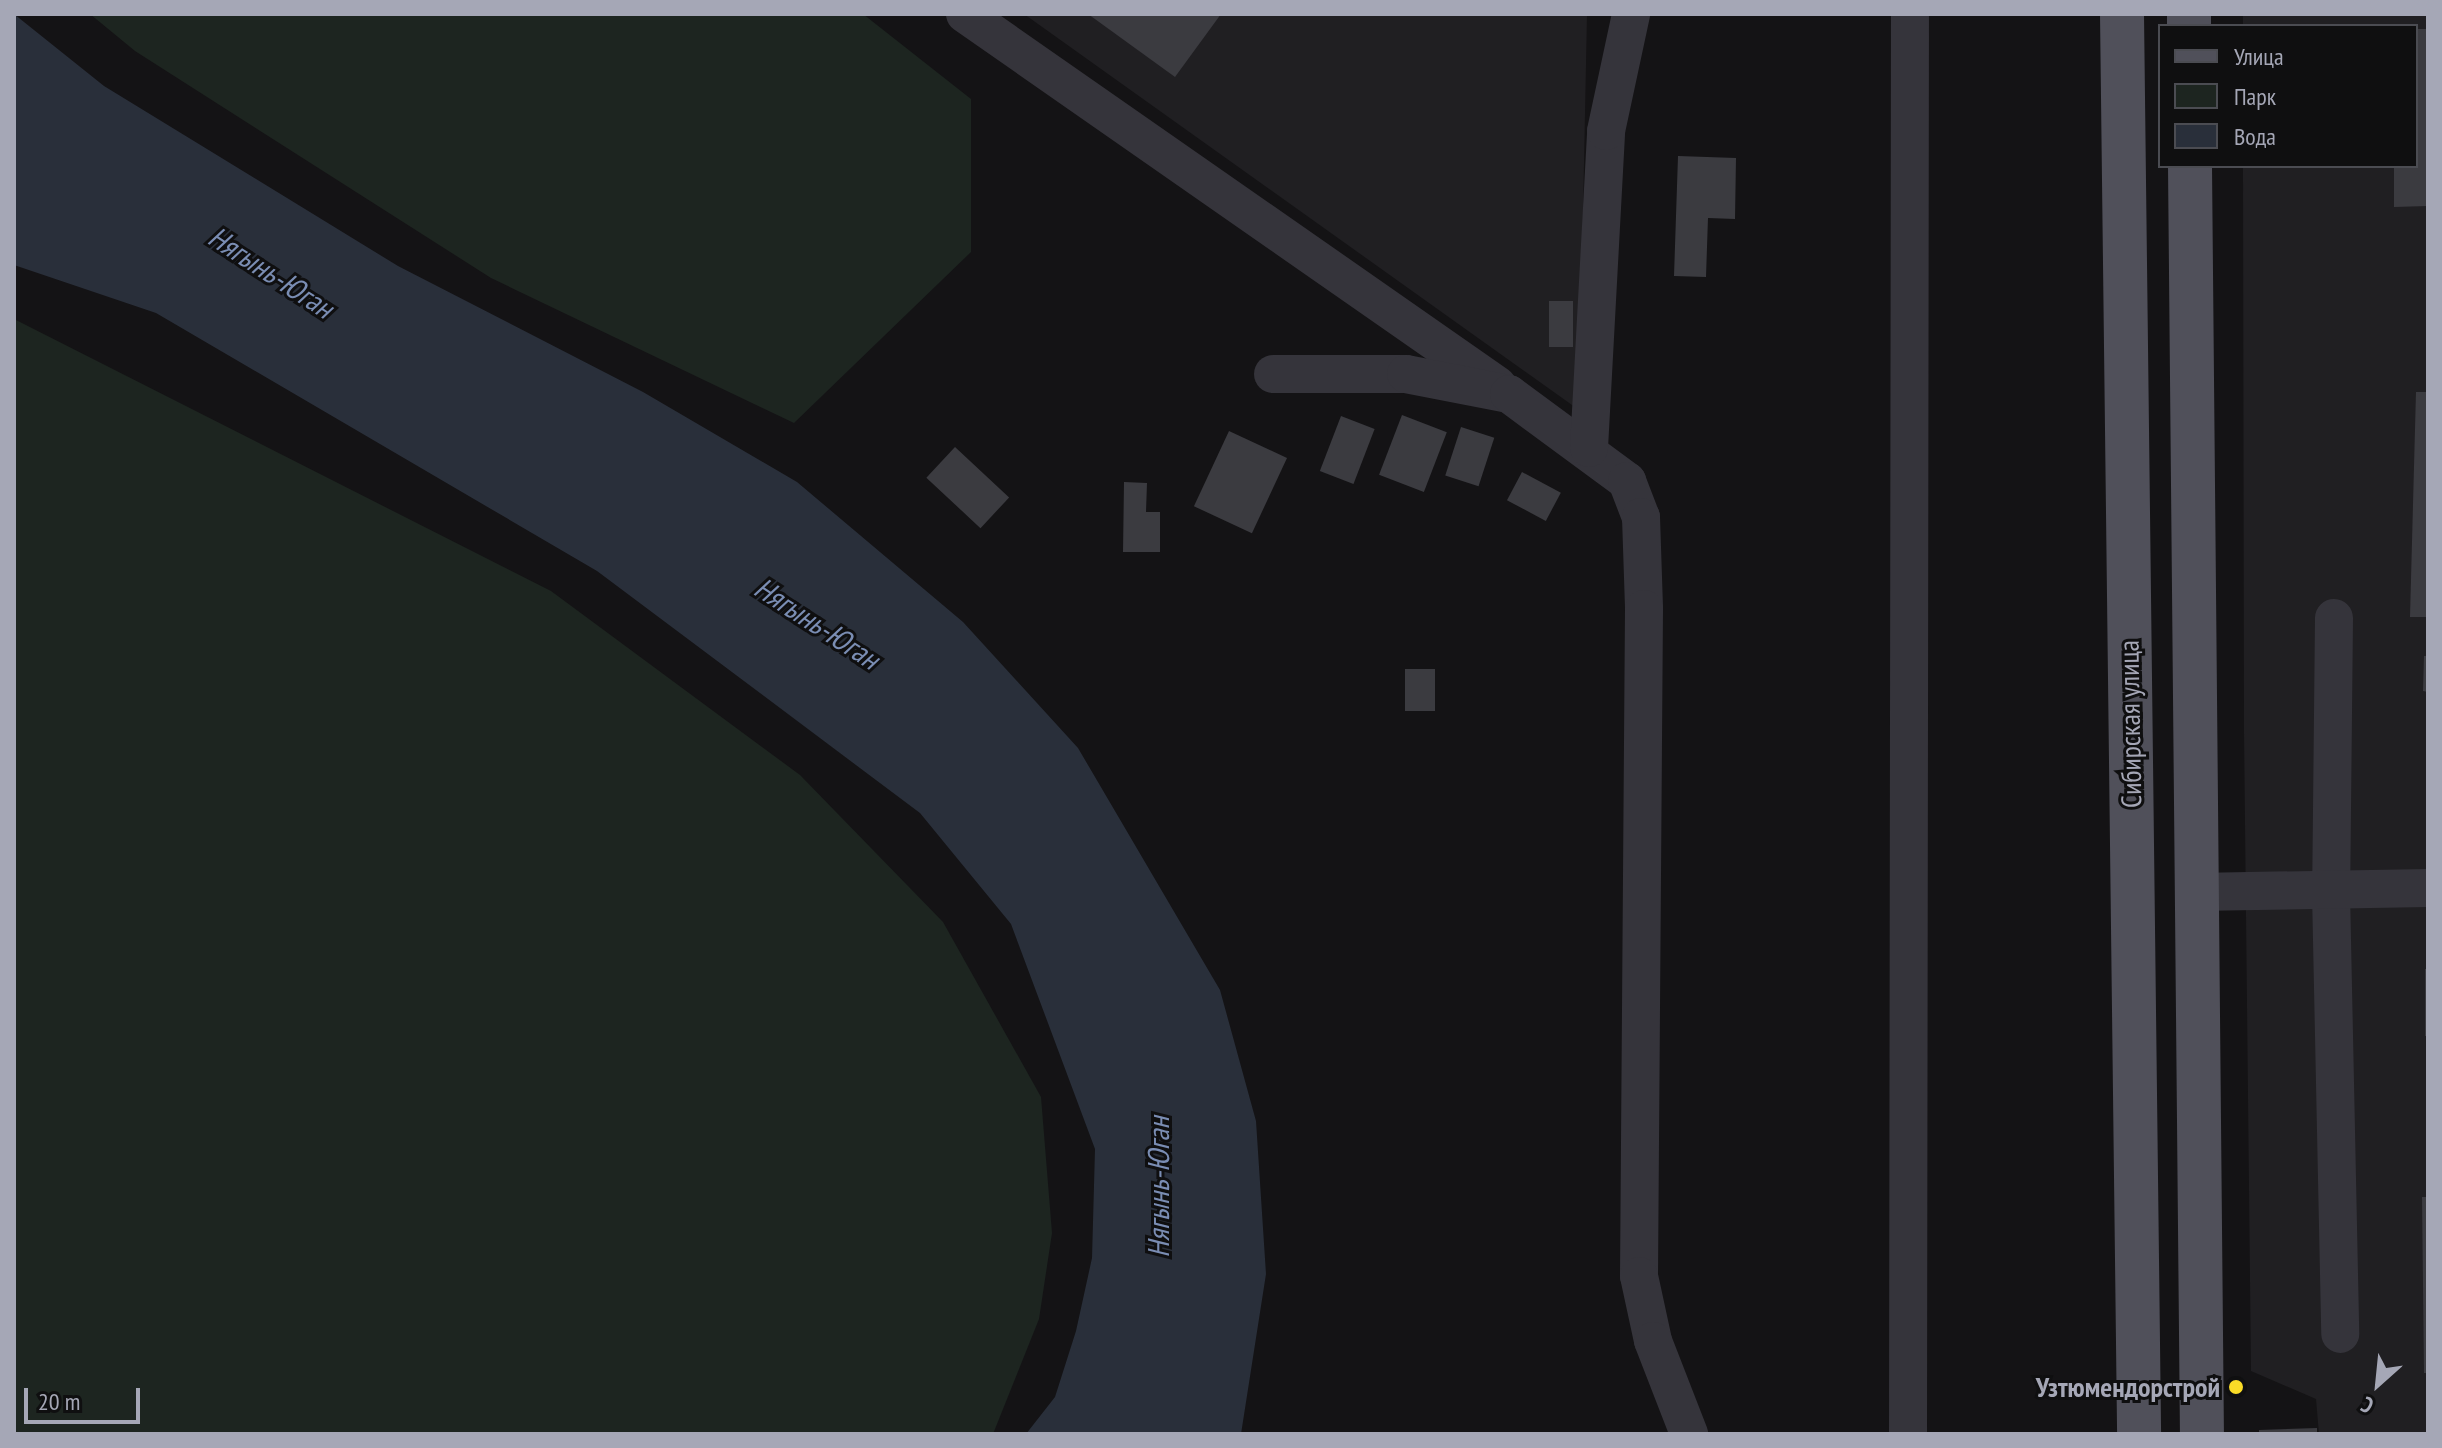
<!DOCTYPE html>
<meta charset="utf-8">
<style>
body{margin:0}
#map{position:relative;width:2442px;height:1448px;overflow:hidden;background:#141315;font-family:"PT Sans Narrow",sans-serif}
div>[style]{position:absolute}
.built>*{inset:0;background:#201f22}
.green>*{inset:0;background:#1d2520}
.water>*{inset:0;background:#292f3a}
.building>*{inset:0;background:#3b3b40;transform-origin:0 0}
.minor>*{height:38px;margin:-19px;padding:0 19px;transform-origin:19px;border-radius:19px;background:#35343b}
.major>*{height:44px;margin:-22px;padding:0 22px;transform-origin:22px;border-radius:22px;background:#50505a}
.dots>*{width:22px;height:22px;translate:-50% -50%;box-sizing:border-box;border:4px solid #0f0f10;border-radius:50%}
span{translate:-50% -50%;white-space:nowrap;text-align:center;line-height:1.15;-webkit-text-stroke:6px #0f0f10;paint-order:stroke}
.street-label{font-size:28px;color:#a5a7b6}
.poi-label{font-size:28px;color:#a5a7b6;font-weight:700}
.right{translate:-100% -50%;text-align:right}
.water-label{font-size:30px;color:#7a8db3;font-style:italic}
.frame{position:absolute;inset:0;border:16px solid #a5a7b6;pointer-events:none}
.legend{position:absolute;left:2158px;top:24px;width:260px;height:144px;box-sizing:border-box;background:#0f0f10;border:2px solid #4b4c52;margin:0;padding:10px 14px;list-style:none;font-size:24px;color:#a5a7b6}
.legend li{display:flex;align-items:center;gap:16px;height:40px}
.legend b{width:40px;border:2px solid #4b4c52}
.north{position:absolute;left:2338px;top:1344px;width:80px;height:80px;-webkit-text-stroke:6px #0f0f10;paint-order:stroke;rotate:207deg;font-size:22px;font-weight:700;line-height:32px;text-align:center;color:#a5a7b6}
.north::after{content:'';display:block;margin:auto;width:28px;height:36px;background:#a5a7b6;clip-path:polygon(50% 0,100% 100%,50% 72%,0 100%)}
.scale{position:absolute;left:24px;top:1388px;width:116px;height:36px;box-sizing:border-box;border:4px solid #a5a7b6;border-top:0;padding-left:10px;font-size:24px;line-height:28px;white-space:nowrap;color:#a5a7b6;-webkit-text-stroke:6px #0f0f10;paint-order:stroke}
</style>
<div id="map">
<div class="built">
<div style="clip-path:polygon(1024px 14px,1587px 14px,1579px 410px)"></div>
<div style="clip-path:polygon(2243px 14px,2428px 14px,2428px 1434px,2319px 1434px,2316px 1399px,2251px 1371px,2244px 731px,2243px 166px,2416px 166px,2416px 26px,2243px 26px)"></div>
</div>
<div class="green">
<div style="clip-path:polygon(90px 14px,863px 14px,971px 99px,971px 252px,794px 423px,491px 278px,135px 51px)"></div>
<div style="clip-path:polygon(14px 319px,551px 591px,800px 775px,943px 922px,1041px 1097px,1052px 1233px,1039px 1319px,993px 1434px,14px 1434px)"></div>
</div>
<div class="water">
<div style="clip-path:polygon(14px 14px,104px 86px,398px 266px,643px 392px,797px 482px,963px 622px,1078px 748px,1220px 990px,1256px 1121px,1266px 1274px,1241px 1434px,1026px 1434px,1055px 1397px,1076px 1331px,1092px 1258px,1095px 1149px,1011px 924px,920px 813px,597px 571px,156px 313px,14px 265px)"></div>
</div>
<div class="building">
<div style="clip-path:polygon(1088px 14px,1221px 14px,1175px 77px)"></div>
<div style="clip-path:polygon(2416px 29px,2428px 29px,2428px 206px,2394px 207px,2394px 166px,2416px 166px)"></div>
<div style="clip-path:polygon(1678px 156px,1736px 158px,1735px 219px,1708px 218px,1706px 277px,1674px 276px)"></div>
<div style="left:1549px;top:301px;width:24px;height:46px"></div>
<div style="clip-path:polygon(2416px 392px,2428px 392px,2428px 617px,2410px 617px)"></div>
<div style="left:1402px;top:415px;width:48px;height:64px;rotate:21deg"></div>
<div style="left:1341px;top:416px;width:36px;height:59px;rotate:21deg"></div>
<div style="left:1461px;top:427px;width:35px;height:51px;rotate:18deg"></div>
<div style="left:1229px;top:431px;width:64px;height:83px;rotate:25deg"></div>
<div style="left:955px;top:447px;width:74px;height:42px;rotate:43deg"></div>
<div style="left:1522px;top:472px;width:44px;height:32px;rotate:28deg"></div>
<div style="clip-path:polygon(1124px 482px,1147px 483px,1146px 512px,1160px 512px,1160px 552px,1123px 552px)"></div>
<div style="clip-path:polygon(2424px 656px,2428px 656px,2428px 692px,2423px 691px)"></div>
<div style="left:1405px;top:669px;width:30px;height:42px"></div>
<div style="left:2425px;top:969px;width:3px;height:67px"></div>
<div style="clip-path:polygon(2422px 1197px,2428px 1197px,2428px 1373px,2424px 1373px)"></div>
<div style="clip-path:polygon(2317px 1428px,2317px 1434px,2259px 1434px,2259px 1430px)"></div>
</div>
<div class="minor">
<div style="left:965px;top:14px;width:649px;rotate:34.89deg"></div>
<div style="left:1273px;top:374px;width:133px"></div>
<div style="left:1406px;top:374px;width:105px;rotate:11deg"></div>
<div style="left:1509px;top:394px;width:147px;rotate:36.4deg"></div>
<div style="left:1627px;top:481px;width:39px;rotate:69deg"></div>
<div style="left:1641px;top:517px;width:92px;rotate:88.1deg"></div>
<div style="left:1644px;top:609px;width:667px;rotate:90.43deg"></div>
<div style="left:1639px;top:1276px;width:66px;rotate:77.8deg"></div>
<div style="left:1653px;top:1341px;width:100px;rotate:68.8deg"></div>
<div style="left:1589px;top:448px;width:317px;rotate:-86.9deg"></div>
<div style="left:1606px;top:131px;width:120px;rotate:-77.9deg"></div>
<div style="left:2334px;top:618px;width:274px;rotate:90.6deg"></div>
<div style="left:2331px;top:892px;width:442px;rotate:88.8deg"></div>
<div style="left:2195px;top:892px;width:233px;rotate:-1deg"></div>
<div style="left:1908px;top:1434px;width:1420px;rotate:-89.92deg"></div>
</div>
<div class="major">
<div style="left:2122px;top:14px;width:1420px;rotate:89.31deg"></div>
<div style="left:2189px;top:14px;width:12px;rotate:90deg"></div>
<div style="left:2190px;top:166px;width:1268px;rotate:89.46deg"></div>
</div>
<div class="dots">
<div style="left:2236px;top:1387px;background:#fadb27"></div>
</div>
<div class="street-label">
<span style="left:2130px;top:724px;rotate:-91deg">Сибирская улица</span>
</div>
<div class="poi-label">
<span class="right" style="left:2220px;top:1387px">Узтюмендорстрой</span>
</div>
<div class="water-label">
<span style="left:271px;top:272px;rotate:33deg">Нягынь-Юган</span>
<span style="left:817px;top:623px;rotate:33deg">Нягынь-Юган</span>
<span style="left:1158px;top:1187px;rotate:-90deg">Нягынь-Юган</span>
</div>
<div class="frame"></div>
<ul class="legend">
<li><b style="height:10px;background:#50505a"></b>Улица</li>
<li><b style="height:22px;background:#1d2520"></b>Парк</li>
<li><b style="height:22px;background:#292f3a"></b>Вода</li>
</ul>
<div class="north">С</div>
<div class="scale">20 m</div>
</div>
